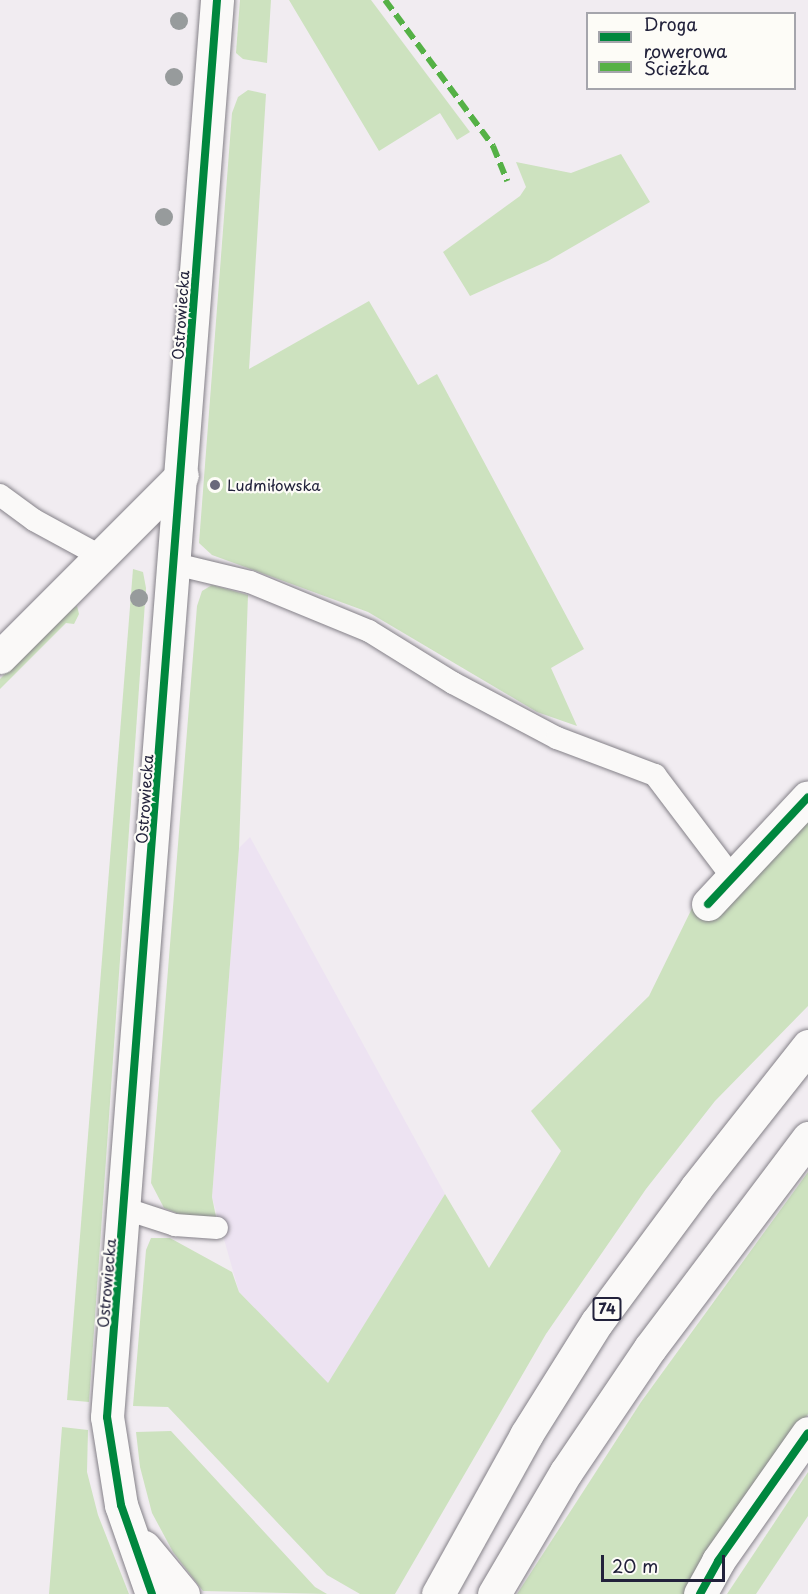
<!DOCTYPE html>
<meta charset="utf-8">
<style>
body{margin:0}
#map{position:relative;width:808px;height:1594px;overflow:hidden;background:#f1ecf1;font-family:"Playpen Sans",sans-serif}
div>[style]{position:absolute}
.built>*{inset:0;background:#ede3f2}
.green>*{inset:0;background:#cde2bf}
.roads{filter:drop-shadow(0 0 2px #848188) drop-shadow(0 0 2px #848188)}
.lane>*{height:22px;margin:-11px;padding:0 11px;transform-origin:11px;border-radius:11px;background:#faf9f8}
.street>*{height:33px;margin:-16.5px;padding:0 16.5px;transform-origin:16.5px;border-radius:16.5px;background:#faf9f8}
.secondary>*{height:33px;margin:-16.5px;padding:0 16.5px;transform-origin:16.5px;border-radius:16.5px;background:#faf9f8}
.primary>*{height:33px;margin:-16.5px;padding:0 16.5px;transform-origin:16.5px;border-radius:16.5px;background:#faf9f8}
.quiet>*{height:6px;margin-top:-3px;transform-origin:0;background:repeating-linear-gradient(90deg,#55b146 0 12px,transparent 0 18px)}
.cycleway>*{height:8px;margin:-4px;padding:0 4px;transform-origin:4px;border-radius:4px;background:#00873e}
.trees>*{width:18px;height:18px;margin:-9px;border-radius:50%;background:#979b9c}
.dots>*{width:16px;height:16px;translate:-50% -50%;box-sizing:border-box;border:3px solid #fdfcf7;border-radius:50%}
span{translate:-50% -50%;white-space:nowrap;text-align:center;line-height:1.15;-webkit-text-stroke:4.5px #fdfcf7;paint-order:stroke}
.shield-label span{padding:2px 4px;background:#fdfcf7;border:2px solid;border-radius:4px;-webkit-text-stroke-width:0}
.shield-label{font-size:14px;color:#22223b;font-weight:700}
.street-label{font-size:15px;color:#22223b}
.poi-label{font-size:15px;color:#22223b}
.left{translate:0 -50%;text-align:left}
.legend{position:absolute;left:586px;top:12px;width:210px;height:78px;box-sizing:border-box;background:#fdfcf7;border:2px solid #a5a5ac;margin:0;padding:8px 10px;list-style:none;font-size:18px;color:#22223b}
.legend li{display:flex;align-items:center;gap:12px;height:30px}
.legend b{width:30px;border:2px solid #a5a5ac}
.scale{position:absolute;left:601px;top:1555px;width:124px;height:27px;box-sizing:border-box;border:3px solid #22223b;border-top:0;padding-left:8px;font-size:18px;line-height:21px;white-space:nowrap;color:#22223b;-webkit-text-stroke:4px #fdfcf7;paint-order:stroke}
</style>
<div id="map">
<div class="built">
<div style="clip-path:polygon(250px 837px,445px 1194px,328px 1384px,239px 1292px,212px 1197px,239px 848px)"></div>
</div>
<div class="green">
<div style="clip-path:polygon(240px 0,271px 0,267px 63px,243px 59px,236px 53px)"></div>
<div style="clip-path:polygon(289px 0,371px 0,470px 132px,457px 140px,440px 113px,379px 151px)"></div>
<div style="clip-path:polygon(248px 90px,266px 94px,249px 369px,369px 301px,418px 385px,437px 374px,584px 649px,551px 668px,577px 726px,537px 712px,368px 612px,212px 555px,199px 543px,232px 113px,238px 97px)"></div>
<div style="clip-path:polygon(621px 154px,650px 202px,548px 261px,470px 296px,443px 252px,520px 196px,526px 187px,516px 162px,571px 173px)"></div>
<div style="clip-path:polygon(133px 569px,143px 572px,146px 588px,89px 1402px,67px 1400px)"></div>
<div style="clip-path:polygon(212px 585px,248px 595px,239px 848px,212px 1197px,216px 1217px,187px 1217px,164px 1208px,151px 1183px,197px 606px,202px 591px)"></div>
<div style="clip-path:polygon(77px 606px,79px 614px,74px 624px,66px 623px,0 689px,0 679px,66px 612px)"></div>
<div style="clip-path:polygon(808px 818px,808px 1006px,715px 1101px,646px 1189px,546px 1334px,395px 1594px,360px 1594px,327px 1575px,168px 1407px,133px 1406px,146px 1250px,151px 1238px,170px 1238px,232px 1272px,239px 1292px,328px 1383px,445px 1194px,489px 1268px,561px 1151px,531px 1111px,649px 996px,700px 892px)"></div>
<div style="clip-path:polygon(808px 1172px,808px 1414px,691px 1594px,517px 1594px,641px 1402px)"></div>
<div style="clip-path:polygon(62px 1427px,88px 1430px,87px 1472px,98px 1515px,129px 1594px,49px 1594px)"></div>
<div style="clip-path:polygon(171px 1431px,315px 1587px,327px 1594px,203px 1591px,173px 1552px,152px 1513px,140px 1467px,136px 1432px)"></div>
<div style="clip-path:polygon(808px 1472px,808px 1516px,756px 1594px,727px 1594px)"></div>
</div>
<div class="roads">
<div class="lane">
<div style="left:0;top:495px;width:42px;rotate:36.3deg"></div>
<div style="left:34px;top:520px;width:75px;rotate:28.6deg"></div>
<div style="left:175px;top:564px;width:77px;rotate:13.5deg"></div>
<div style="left:250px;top:582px;width:129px;rotate:22.4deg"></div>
<div style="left:369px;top:631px;width:99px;rotate:31.8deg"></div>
<div style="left:453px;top:683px;width:118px;rotate:27.9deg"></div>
<div style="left:557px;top:738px;width:105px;rotate:20.7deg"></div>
<div style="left:655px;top:775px;width:129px;rotate:52.9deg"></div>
<div style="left:126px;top:1209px;width:52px;rotate:18.1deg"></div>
<div style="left:175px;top:1225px;width:42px;rotate:4.1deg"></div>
</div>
<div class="street">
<div style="left:0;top:657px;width:257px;rotate:-45deg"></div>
<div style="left:708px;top:904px;width:146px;rotate:-46.9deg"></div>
<div style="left:700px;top:1594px;width:38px;rotate:-61deg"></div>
<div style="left:718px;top:1561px;width:156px;rotate:-54.9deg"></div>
</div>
<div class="secondary">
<div style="left:144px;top:1547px;width:61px;rotate:50.3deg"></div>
<div style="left:152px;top:1594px;width:94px;rotate:-109.2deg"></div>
<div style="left:121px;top:1505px;width:89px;rotate:-99deg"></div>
<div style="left:107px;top:1417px;width:1421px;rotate:-85.56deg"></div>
</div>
<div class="primary">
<div style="left:438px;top:1594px;width:182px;rotate:-61deg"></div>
<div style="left:526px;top:1435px;width:133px;rotate:-57.9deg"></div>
<div style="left:597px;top:1322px;width:167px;rotate:-53.5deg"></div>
<div style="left:696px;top:1188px;width:181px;rotate:-51.7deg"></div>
<div style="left:494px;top:1594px;width:142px;rotate:-59.5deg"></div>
<div style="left:566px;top:1472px;width:150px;rotate:-55.9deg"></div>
<div style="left:650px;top:1348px;width:263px;rotate:-53deg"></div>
</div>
</div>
<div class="quiet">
<div style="left:385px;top:0;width:182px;rotate:53.5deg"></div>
<div style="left:493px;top:146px;width:38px;rotate:68deg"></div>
</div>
<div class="cycleway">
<div style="left:708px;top:904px;width:146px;rotate:-46.9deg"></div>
<div style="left:152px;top:1594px;width:94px;rotate:-109.2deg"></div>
<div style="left:121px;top:1505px;width:89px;rotate:-99deg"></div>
<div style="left:107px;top:1417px;width:1421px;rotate:-85.56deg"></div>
<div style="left:700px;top:1594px;width:38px;rotate:-61deg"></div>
<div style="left:718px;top:1561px;width:156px;rotate:-54.9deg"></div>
</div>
<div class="trees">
<div style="left:179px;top:21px"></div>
<div style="left:174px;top:77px"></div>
<div style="left:164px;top:217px"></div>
<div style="left:139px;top:598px"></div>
</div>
<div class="dots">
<div style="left:215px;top:485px;background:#6a697b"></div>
</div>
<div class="shield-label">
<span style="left:607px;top:1309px">74</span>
</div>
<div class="street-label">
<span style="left:180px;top:315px;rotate:-86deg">Ostrowiecka</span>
<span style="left:144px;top:799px;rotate:-86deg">Ostrowiecka</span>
<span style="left:106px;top:1283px;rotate:-85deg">Ostrowiecka</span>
</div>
<div class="poi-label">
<span class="left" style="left:227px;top:485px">Ludmiłowska</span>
</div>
<ul class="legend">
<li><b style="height:8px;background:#00873e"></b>Droga rowerowa</li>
<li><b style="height:8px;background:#55b146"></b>Ścieżka</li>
</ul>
<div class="scale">20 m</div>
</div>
